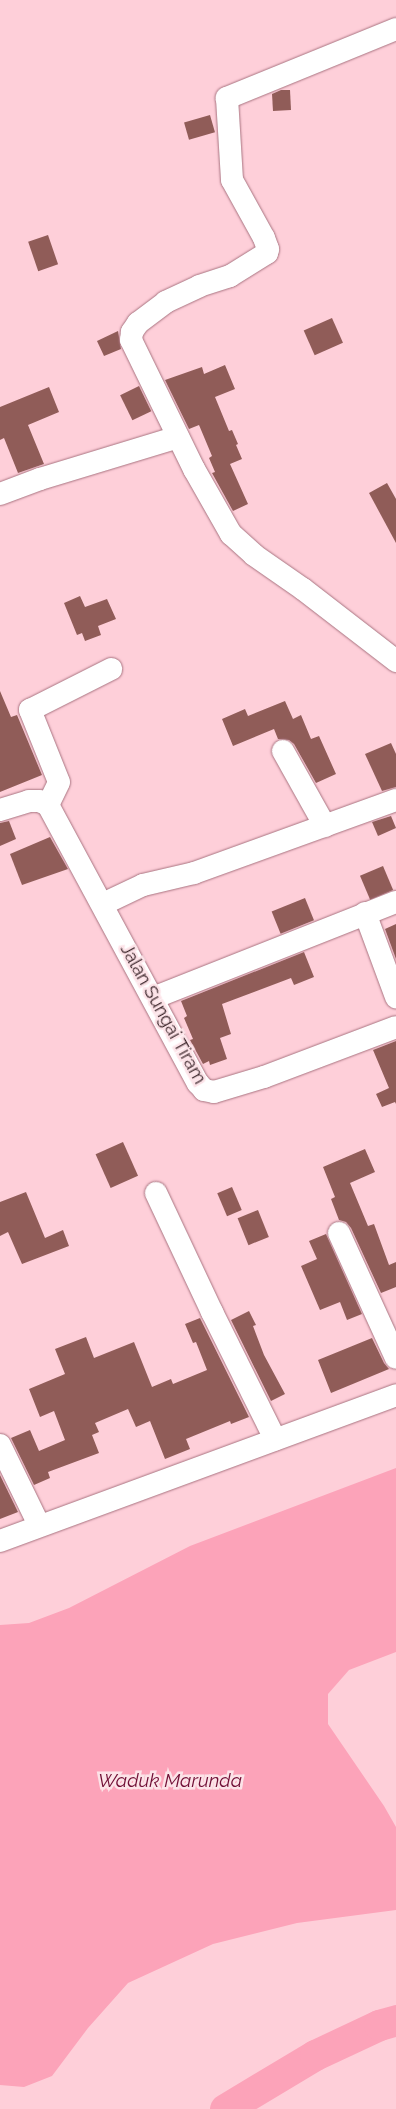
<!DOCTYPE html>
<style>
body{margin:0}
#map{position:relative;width:396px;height:2109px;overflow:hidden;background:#fecfd9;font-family:Raleway,sans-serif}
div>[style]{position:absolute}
.water>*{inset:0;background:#fca3b9}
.river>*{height:31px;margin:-15.5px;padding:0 15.5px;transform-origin:15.5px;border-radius:15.5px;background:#fca3b9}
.building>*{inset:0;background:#905c58;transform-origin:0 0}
.roads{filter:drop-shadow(0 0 1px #a97481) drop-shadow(0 0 1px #a97481)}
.minor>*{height:22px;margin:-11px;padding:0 11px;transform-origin:11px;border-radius:11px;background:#fff}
span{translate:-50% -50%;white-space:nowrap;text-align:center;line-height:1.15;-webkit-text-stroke:5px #fce3e8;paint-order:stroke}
.street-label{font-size:18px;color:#392328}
.water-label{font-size:19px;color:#700e35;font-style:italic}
</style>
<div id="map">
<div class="water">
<div style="clip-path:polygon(396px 1468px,396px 1652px,349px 1670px,328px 1694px,328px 1724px,384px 1806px,396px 1827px,396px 1910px,297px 1923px,213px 1944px,128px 1983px,88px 2028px,52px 2076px,24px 2087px,0 2085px,0 1625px,29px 1623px,69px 1608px,190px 1546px)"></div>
</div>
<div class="river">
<div style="left:225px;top:2109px;width:105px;rotate:-31deg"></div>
<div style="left:315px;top:2055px;width:71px;rotate:-25.1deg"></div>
<div style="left:379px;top:2025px;width:18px;rotate:-16deg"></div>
</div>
<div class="building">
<div style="clip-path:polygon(281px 90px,290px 90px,291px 110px,273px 111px,272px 94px)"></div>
<div style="left:210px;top:115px;width:18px;height:27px;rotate:74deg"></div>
<div style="left:48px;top:235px;width:31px;height:21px;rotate:71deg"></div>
<div style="left:332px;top:318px;width:27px;height:31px;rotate:66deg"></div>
<div style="clip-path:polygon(118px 331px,121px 349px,104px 356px,97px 341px)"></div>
<div style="clip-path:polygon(225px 365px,235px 389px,215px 397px,229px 431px,232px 430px,238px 444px,236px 445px,242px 459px,230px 464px,248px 504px,233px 511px,212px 473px,215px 472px,209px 458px,212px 456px,199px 425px,189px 429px,165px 380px,202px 367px,204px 374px)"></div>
<div style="left:139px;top:386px;width:28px;height:21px;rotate:64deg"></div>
<div style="clip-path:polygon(49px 387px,59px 412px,28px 425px,44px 464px,18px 473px,4px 438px,0 440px,0 407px)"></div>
<div style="clip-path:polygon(387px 483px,396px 499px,396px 543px,369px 493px)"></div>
<div style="clip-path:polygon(80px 596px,85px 607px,107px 599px,116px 619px,98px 626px,101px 635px,85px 641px,82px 633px,77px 635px,64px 603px)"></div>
<div style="clip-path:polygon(0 691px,11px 717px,17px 715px,42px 775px,0 792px)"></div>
<div style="clip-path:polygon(285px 701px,293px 719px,301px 715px,311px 739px,319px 736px,336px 774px,316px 783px,294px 744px,289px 740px,278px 739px,274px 729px,233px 746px,222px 719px,245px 709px,248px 716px)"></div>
<div style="clip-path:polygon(391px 743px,396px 754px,396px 787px,382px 791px,365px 754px)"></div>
<div style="clip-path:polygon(391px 816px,396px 828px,378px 836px,372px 822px)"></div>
<div style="clip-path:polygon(9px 821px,16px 839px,0 846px,0 823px)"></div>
<div style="clip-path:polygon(50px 837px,68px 869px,22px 885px,10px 854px)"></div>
<div style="left:383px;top:866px;width:26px;height:25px;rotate:67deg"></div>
<div style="left:305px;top:898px;width:24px;height:36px;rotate:68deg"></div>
<div style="clip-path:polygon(396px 924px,396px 959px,385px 929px)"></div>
<div style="clip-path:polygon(304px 952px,314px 977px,294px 985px,291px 978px,222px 1004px,231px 1034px,220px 1038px,227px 1059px,210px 1065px,209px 1061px,203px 1064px,190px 1040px,193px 1039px,184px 1018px,187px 1016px,181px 1001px)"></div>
<div style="clip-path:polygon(396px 1041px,396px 1104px,395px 1102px,382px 1107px,376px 1094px,389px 1088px,373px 1050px)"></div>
<div style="left:123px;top:1142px;width:37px;height:30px;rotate:66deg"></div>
<div style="clip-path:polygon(365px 1149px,375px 1172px,350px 1183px,368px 1226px,374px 1224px,389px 1265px,396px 1262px,396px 1287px,381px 1293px,351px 1228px,346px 1222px,339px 1220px,331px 1199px,335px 1197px,323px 1167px)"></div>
<div style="left:232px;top:1187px;width:25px;height:16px;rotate:67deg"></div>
<div style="clip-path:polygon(26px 1192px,45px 1238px,63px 1230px,69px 1246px,22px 1264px,8px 1232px,0 1236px,0 1202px)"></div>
<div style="left:258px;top:1210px;width:29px;height:22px;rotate:68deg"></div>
<div style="clip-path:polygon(326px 1234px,362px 1314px,347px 1320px,340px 1302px,320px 1310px,301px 1266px,317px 1259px,309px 1241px)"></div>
<div style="clip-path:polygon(249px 1311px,256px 1325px,253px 1326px,264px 1355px,285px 1394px,271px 1401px,231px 1320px)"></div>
<div style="clip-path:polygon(200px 1318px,249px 1417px,231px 1424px,230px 1421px,186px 1439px,190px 1449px,165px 1459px,150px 1421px,136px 1427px,128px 1409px,95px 1423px,99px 1432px,92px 1435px,99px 1453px,48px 1472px,50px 1478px,34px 1485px,11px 1438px,30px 1430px,39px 1451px,65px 1440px,54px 1411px,40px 1417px,29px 1389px,65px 1374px,55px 1349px,86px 1337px,94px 1358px,134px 1342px,152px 1387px,171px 1379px,173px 1384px,207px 1370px,196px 1342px,193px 1343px,185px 1324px)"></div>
<div style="clip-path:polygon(372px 1338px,384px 1363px,389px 1369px,331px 1393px,318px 1360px)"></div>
<div style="clip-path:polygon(0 1475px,18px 1512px,0 1519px)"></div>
</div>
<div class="roads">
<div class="minor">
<div style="left:396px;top:29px;width:183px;rotate:157.8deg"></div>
<div style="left:227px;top:98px;width:82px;rotate:86.5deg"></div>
<div style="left:232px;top:180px;width:66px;rotate:61.1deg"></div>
<div style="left:264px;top:238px;width:12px;rotate:70deg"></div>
<div style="left:268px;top:249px;width:4px;rotate:104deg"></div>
<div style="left:267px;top:253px;width:44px;rotate:148.1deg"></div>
<div style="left:230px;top:276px;width:32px;rotate:162deg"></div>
<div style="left:200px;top:286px;width:38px;rotate:155deg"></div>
<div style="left:166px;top:302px;width:35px;rotate:143deg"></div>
<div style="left:138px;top:323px;width:11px;rotate:124deg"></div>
<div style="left:132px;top:332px;width:8px;rotate:97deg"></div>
<div style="left:131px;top:340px;width:144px;rotate:64deg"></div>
<div style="left:194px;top:469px;width:75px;rotate:60.4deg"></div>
<div style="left:231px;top:534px;width:31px;rotate:42deg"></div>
<div style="left:254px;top:555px;width:60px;rotate:34.8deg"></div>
<div style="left:303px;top:589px;width:118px;rotate:37.7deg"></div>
<div style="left:0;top:494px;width:43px;rotate:-20.6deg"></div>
<div style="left:40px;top:479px;width:144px;rotate:-16.9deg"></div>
<div style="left:283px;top:751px;width:86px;rotate:60.8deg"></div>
<div style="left:48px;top:805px;width:25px;rotate:-64deg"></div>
<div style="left:59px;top:782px;width:78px;rotate:-111.9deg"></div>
<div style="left:30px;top:710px;width:91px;rotate:-26.8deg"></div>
<div style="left:0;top:810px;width:30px;rotate:-17deg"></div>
<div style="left:29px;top:801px;width:10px"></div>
<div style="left:39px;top:801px;width:10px;rotate:24deg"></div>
<div style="left:48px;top:805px;width:316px;rotate:61.7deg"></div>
<div style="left:198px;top:1083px;width:9px;rotate:49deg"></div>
<div style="left:204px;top:1090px;width:10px;rotate:11deg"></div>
<div style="left:214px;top:1092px;width:52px;rotate:-16.7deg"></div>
<div style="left:264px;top:1077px;width:141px;rotate:-20.7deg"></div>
<div style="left:103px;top:904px;width:44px;rotate:-25.4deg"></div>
<div style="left:143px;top:885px;width:52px;rotate:-13.2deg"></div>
<div style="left:194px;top:873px;width:215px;rotate:-19.9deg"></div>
<div style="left:365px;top:913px;width:90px;rotate:69.7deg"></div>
<div style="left:153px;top:998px;width:261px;rotate:-21.6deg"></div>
<div style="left:156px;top:1193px;width:132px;rotate:64.8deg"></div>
<div style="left:212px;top:1312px;width:142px;rotate:63.6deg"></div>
<div style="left:339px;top:1233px;width:137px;rotate:65.5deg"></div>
<div style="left:0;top:1445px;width:89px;rotate:64deg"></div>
<div style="left:0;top:1541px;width:422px;rotate:-20.2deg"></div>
</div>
</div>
<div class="street-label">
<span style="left:163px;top:1014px;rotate:61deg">Jalan Sungai Tiram</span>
</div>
<div class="water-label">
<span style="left:170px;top:1781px">Waduk Marunda</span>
</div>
</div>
